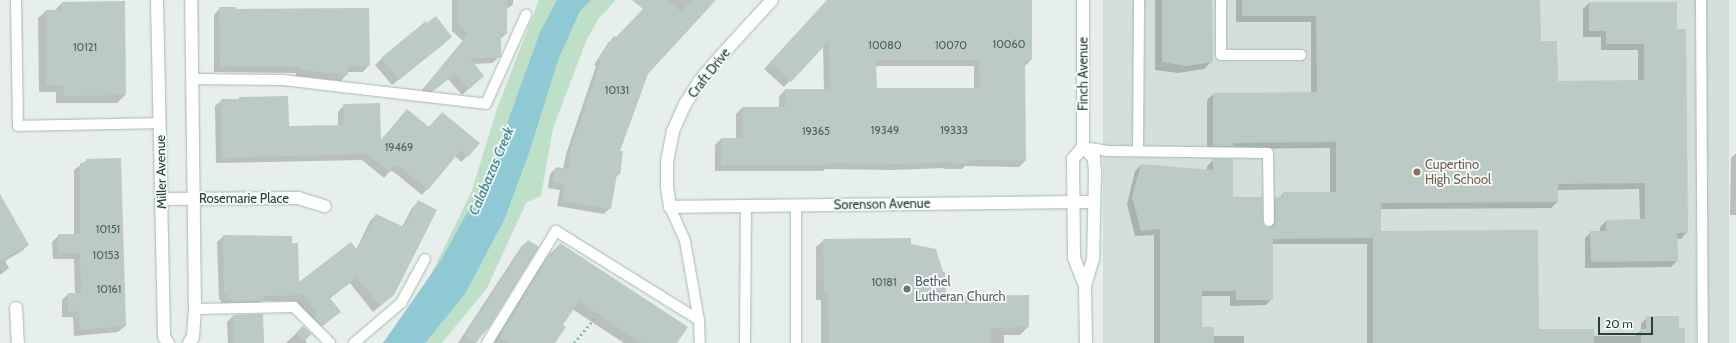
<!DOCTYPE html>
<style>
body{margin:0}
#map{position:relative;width:1736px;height:343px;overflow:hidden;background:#e6efeb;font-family:Cabin,sans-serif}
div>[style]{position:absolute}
.built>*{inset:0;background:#d4dfda;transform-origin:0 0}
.green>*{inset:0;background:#bfe0c8}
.water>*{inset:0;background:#8ec9d4}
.shadow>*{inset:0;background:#0003}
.building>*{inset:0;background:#bbcac4}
.path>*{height:2.5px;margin-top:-1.25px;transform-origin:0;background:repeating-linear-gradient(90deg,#86b3a5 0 2px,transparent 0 5px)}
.roads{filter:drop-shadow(0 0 1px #a8b8b2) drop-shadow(0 0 1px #a8b8b2)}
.service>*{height:10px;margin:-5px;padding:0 5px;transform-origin:5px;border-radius:5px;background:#fff}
.minor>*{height:12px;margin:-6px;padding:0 6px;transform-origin:6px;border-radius:6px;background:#fff}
.tertiary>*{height:12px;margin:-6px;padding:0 6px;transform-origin:6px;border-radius:6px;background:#fff}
.secondary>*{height:12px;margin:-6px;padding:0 6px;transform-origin:6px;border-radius:6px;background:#fff}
.dots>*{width:11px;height:11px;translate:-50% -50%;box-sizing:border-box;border:2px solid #f7fbf9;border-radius:50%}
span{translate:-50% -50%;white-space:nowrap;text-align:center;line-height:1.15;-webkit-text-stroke:3.5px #f7fbf9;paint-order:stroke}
.number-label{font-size:11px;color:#4a645c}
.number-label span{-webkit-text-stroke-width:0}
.street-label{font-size:13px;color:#24423a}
.education-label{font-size:13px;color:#785e54}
.left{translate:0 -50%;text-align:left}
.worship-label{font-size:13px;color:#5b616d}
.water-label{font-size:14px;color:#1c6f80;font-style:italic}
.scale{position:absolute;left:1598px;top:317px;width:55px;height:18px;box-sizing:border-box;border:2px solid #24423a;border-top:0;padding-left:5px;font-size:12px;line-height:14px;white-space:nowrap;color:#24423a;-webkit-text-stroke:3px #f7fbf9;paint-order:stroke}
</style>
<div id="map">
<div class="built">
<div style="left:1103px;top:0;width:626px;height:343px"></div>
</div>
<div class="green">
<div style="clip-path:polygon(539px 0,616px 0,599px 18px,587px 39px,553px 128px,541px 196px,526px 203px,487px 288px,442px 343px,382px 343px,408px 321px,471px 193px,497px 109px)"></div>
</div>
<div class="water">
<div style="clip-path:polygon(557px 0,591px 0,580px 11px,558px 60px,530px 150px,505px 218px,465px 294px,425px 343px,383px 343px,441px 260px,472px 204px,494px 160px,540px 32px)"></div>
</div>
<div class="shadow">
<div style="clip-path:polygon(452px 0,513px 0,513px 4px,506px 10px,506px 34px,499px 40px,499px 57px,492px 63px,473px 64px,483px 76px,462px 95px,448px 79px,426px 97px,417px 96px,463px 41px,452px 31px)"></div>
<div style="clip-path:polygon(652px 0,715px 0,648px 73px,619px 151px,619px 174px,615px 178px,610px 208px,604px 214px,557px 206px,560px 190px,548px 188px,550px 174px,556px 168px,563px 169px,566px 154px,596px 66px,594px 65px,608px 43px,614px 37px,616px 39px)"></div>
<div style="clip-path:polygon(evenodd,828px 0,1031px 0,1032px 59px,1025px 66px,1025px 161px,1019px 167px,965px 166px,962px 169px,945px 169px,944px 168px,893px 170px,825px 169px,823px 171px,715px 171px,715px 145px,721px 139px,736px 139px,736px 114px,742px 108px,779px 108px,779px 97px,785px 90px,824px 90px,823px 46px,784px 87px,764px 69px,828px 0,875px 66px,974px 66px,974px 89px,876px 90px,875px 66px)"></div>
<div style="clip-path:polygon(1155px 0,1211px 0,1212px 61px,1204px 69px,1178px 73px,1155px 70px)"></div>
<div style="clip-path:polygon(1236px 0,1539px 0,1540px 42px,1557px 82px,1638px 81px,1638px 50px,1601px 50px,1601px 37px,1583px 37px,1583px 9px,1589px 3px,1676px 30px,1687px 232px,1681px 239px,1676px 239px,1677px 261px,1671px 267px,1585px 268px,1585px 238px,1591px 232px,1600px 232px,1600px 227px,1606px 221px,1640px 220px,1639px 189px,1557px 190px,1557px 202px,1551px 208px,1380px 209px,1380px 232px,1538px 330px,1593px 336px,1635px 336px,1641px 330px,1641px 324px,1647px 317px,1678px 329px,1684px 343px,1367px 343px,1367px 244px,1272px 244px,1272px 299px,1266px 305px,1230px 306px,1230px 296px,1201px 296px,1201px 328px,1213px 336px,1244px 336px,1244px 343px,1154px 343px,1154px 235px,1135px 236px,1127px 204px,1135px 171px,1141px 165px,1207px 170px,1207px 166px,1213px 160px,1232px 198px,1263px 225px,1270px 229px,1269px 204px,1276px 198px,1279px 198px,1284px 193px,1330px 193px,1330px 148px,1229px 149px,1207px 152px,1207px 100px,1213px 94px,1311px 93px,1311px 22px,1236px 22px)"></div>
<div style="clip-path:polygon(62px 3px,125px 95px,117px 103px,56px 103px,56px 92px,39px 92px,38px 18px,46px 11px,54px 11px)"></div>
<div style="clip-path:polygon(220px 8px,369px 65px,363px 72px,347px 72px,347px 74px,341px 81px,296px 76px,296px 73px,214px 72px,214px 15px)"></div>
<div style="clip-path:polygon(445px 43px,392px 85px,375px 65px,382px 58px)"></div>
<div style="clip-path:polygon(240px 98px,288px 127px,338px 126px,338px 112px,344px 105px,380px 141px,407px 110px,428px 128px,442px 113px,467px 156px,461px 162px,455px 156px,422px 195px,394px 172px,390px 171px,384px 178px,362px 160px,216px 163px,215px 106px,222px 100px,238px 100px)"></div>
<div style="clip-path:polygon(1736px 153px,1736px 215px,1730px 215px,1731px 158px)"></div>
<div style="clip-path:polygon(87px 160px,125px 326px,118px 332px,74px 336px,73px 317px,62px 317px,62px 300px,68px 294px,75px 294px,74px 259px,53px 259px,52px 242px,59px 235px,74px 235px,74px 170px)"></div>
<div style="clip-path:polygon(418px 202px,393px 295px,373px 312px,350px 283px,329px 299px,339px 312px,316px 332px,312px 320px,296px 301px,262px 301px,256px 307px,221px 305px,221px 300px,219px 300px,217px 242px,224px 236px,291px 244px,298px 284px,356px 250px,370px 221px,376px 215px,402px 227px,412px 208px)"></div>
<div style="clip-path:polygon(0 214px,28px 245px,22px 251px,5px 261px,9px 268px,0 275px)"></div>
<div style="clip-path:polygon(824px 240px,910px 245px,945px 297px,1028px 296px,1028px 327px,1020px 335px,1004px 335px,1004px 343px,821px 343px,821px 300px,816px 300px,816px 247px)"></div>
<div style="clip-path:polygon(528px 241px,537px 247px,487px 329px,475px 343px,458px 343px,521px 247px)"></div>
<div style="clip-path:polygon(560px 244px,676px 343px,624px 343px,572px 309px,562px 326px,554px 343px,493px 343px,542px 262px)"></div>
<div style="clip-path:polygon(233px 316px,263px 343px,228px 343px,227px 322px)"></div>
<div style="clip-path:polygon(303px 327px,311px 334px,305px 340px,307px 343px,286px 343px)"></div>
</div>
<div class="building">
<div style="clip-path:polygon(458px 0,507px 0,507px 34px,501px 34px,501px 56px,500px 58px,470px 58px,484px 76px,469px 89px,455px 74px,433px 91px,422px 90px,468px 34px,458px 24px)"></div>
<div style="clip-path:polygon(632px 0,668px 0,681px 12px,692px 0,716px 0,648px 74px,620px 151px,623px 151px,620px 175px,617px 174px,611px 209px,562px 201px,565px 184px,553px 182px,556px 167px,568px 169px,571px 148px,601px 60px,599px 58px,614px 36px,616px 37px,643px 9px)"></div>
<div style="clip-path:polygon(evenodd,827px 0,1032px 0,1032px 60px,1025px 60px,1026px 161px,969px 160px,969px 163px,951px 164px,951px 162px,900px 164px,831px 163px,831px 165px,721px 165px,721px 138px,742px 138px,742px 107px,785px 107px,785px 89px,830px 89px,829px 41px,791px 82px,770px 62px,827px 0,876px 60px,979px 60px,980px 88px,877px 88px,876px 60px)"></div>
<div style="clip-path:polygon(1162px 0,1212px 0,1213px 62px,1186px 66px,1162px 62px)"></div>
<div style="clip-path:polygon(1242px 0,1540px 0,1541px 41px,1557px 41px,1558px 81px,1644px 80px,1644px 44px,1606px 44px,1606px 31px,1589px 31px,1589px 2px,1677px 2px,1677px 29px,1686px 29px,1688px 233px,1677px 233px,1678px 261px,1591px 262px,1590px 231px,1606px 231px,1606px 220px,1645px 219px,1645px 183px,1558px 184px,1558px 202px,1381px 203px,1381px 231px,1538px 230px,1539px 329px,1594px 329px,1594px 343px,1373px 343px,1373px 238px,1273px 239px,1273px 300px,1236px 300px,1236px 291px,1202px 291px,1202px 327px,1214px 327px,1214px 343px,1160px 343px,1160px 229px,1141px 231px,1132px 197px,1141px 164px,1213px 170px,1213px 159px,1233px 159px,1233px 197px,1262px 197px,1263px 221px,1264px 225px,1269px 227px,1273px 226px,1275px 221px,1275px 197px,1283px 197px,1283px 192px,1336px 192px,1336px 142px,1233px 143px,1233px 146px,1213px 146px,1213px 93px,1317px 92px,1316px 16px,1242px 16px)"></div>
<div style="clip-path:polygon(125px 1px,126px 95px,64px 96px,63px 85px,46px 85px,46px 10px,62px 10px,62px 2px)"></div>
<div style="clip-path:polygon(219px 7px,236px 7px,236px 9px,369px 8px,370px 66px,348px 66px,348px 75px,301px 70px,302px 67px,220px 66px)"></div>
<div style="clip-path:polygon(436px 16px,452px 37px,399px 80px,381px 58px,426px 21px,427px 23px)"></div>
<div style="clip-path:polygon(288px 96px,289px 126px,344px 125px,343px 104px,380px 103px,381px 140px,407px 109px,429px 127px,442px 112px,480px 143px,468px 157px,461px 150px,428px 190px,400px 167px,396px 165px,390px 172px,368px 154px,222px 158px,221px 99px,239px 99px,239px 97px)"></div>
<div style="clip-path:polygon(121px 158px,126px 326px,80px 330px,79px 311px,68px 312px,68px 293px,81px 293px,80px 253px,58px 253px,58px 234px,80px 234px,80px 163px,86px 163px,86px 159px)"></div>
<div style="clip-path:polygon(0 194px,29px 245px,0 261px)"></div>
<div style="clip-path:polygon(418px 200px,437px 210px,394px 295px,380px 306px,357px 277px,330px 298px,341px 312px,322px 326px,313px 317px,317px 313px,303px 295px,263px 296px,263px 301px,232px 302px,232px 299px,227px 299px,227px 294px,224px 294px,223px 235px,292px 236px,292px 243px,298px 243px,299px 282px,351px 242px,357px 250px,376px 214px,404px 227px)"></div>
<div style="clip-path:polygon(911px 238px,911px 244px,936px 249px,943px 272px,945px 272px,946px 296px,1029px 295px,1029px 327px,990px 328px,990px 343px,829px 343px,828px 293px,824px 293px,823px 239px)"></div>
<div style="clip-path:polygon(528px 240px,539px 247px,488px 329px,486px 328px,476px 343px,474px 343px,464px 336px)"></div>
<div style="clip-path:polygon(560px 243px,688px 327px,677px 343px,642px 343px,579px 301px,563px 325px,566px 327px,555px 343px,508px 343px,499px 337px,549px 254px,552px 256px)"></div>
<div style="clip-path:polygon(263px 314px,264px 343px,235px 343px,235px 339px,233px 339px,233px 315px)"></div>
<div style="clip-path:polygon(1646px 316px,1679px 316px,1679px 328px,1685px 328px,1685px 343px,1641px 343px,1641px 329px,1646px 329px)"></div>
<div style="clip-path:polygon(303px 326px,312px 334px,303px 341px,296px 333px)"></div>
</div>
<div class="path">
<div style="left:574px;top:343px;width:33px;rotate:-50deg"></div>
</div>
<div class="roads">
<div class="service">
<div style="left:16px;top:0;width:126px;rotate:89.1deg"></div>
<div style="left:18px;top:126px;width:142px;rotate:-1.2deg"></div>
<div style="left:1221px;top:0;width:55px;rotate:90deg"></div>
<div style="left:1221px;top:55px;width:80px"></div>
<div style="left:1701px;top:0;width:343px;rotate:89.7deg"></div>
<div style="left:193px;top:79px;width:90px;rotate:0.6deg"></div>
<div style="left:283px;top:80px;width:204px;rotate:6.7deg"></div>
<div style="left:486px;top:104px;width:98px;rotate:-65.8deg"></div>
<div style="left:1083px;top:147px;width:24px;rotate:9deg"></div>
<div style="left:1107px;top:151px;width:161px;rotate:0.7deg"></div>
<div style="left:1268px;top:153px;width:68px;rotate:89.2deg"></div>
<div style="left:1138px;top:151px;width:151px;rotate:-89.6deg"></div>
<div style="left:670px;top:207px;width:37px;rotate:66deg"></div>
<div style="left:685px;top:241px;width:80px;rotate:80deg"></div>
<div style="left:195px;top:309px;width:99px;rotate:-1.2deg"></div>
<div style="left:294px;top:307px;width:51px;rotate:45deg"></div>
<div style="left:354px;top:343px;width:62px;rotate:-40.4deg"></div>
<div style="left:401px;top:303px;width:50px;rotate:-61.4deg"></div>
<div style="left:487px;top:343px;width:132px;rotate:-58.4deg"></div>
<div style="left:556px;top:231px;width:168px;rotate:31.9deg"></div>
<div style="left:699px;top:320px;width:23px;rotate:88deg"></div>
<div style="left:745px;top:343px;width:137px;rotate:-89.6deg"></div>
<div style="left:796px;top:343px;width:137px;rotate:-90deg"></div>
</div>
<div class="minor">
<div style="left:772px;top:0;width:80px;rotate:132.5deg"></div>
<div style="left:718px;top:59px;width:30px;rotate:130deg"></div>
<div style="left:699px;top:82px;width:26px;rotate:122deg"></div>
<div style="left:685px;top:104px;width:30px;rotate:114deg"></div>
<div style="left:673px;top:131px;width:32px;rotate:101deg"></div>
<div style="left:667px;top:162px;width:25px;rotate:90deg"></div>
<div style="left:667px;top:187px;width:20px;rotate:81deg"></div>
<div style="left:670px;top:207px;width:424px;rotate:-0.7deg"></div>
<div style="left:161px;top:199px;width:137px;rotate:-0.4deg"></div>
<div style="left:298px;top:198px;width:28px;rotate:17deg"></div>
<div style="left:16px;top:308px;width:35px;rotate:87deg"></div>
</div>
<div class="tertiary">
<div style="left:1083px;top:0;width:147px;rotate:90deg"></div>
<div style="left:1083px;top:147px;width:16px;rotate:130deg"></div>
<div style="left:1073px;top:159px;width:99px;rotate:89.4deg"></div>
<div style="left:1074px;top:258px;width:29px;rotate:68deg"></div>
<div style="left:1083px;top:147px;width:16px;rotate:45deg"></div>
<div style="left:1094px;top:158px;width:16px;rotate:86deg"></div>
<div style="left:1095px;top:174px;width:85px;rotate:91.3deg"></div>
<div style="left:1093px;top:259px;width:27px;rotate:107deg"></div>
<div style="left:1085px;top:285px;width:58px;rotate:89deg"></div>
</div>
<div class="secondary">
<div style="left:157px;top:0;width:337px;rotate:88.8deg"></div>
<div style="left:164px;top:337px;width:7px;rotate:56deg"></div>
<div style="left:189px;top:343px;width:7px;rotate:-56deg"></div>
<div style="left:193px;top:337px;width:28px;rotate:-86deg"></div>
<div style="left:195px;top:309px;width:309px;rotate:-90.7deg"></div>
</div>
</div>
<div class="dots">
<div style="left:1417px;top:172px;background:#8d6e63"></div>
<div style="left:907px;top:289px;background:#6b7280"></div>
</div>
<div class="number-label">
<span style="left:1009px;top:44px">10060</span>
<span style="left:885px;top:45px">10080</span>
<span style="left:951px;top:45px">10070</span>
<span style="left:85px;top:47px">10121</span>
<span style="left:617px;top:90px">10131</span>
<span style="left:885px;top:130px">19349</span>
<span style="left:954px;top:130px">19333</span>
<span style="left:816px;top:131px">19365</span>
<span style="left:399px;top:147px">19469</span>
<span style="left:108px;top:229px">10151</span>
<span style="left:106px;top:255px">10153</span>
<span style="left:884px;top:282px">10181</span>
<span style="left:109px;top:289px">10161</span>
</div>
<div class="street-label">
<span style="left:709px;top:73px;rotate:-52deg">Craft Drive</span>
<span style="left:1083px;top:74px;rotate:-90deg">Finch Avenue</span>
<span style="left:161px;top:172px;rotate:-91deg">Miller Avenue</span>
<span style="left:244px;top:198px">Rosemarie Place</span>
<span style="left:882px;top:204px;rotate:-1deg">Sorenson Avenue</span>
</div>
<div class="education-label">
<span class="left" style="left:1425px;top:172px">Cupertino<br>High School</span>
</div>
<div class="worship-label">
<span class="left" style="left:915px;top:289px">Bethel<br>Lutheran Church</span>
</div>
<div class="water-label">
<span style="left:491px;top:171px;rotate:-67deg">Calabazas Creek</span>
</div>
<div class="scale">20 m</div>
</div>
